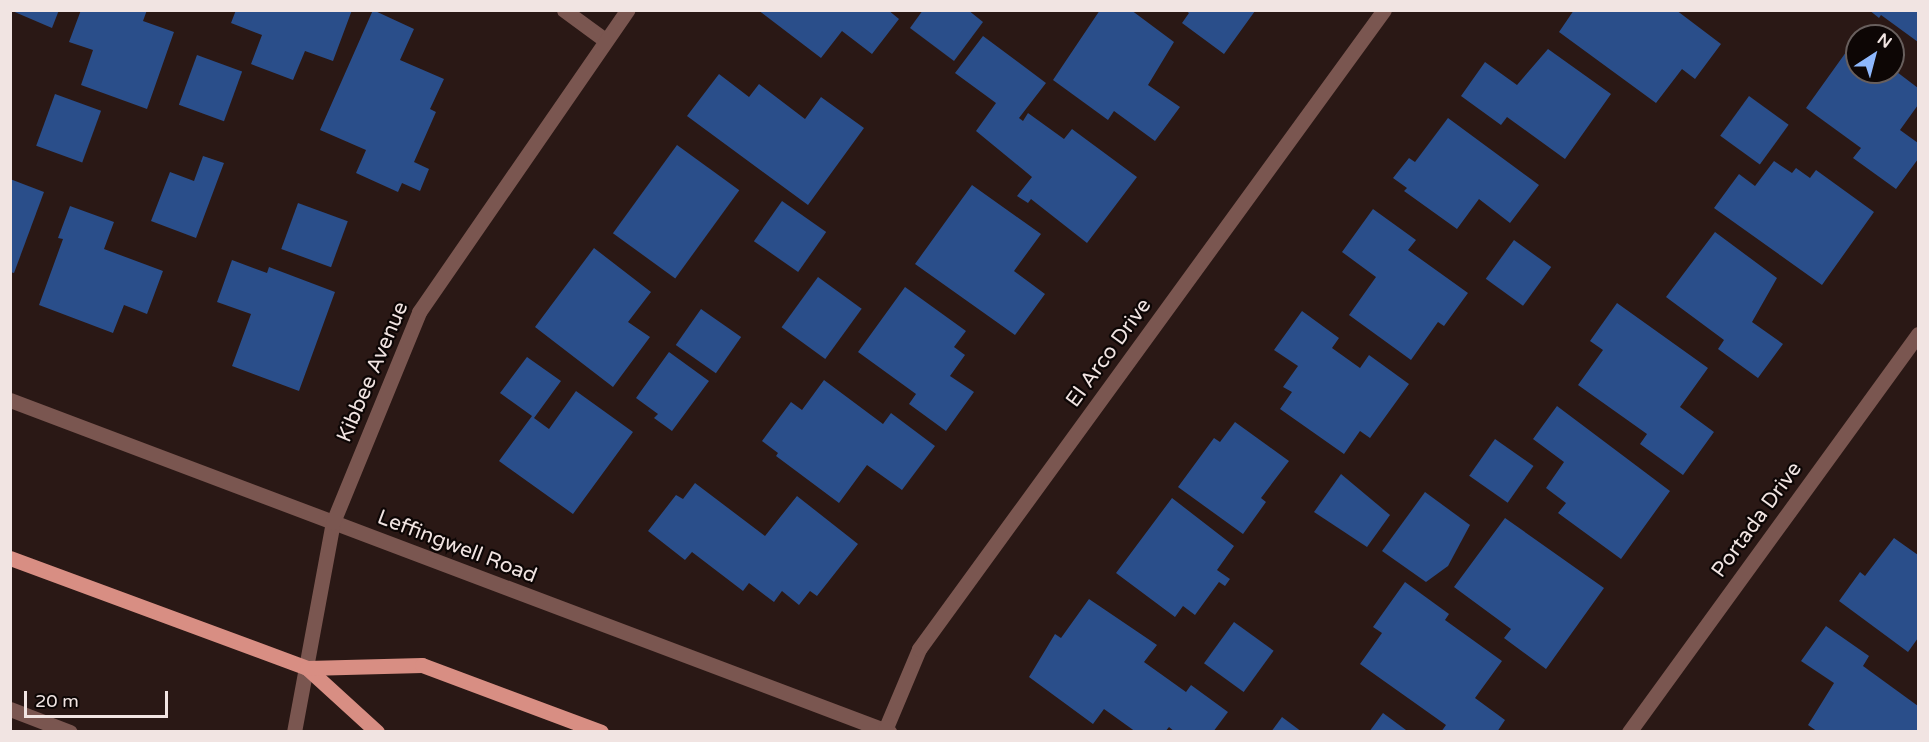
<!DOCTYPE html>
<style>
body{margin:0}
#map{position:relative;width:1929px;height:742px;overflow:hidden;background:#2a1815;font-family:"Varela Round",sans-serif}
div>[style]{position:absolute}
.building>*{inset:0;background:#2a4e8a;transform-origin:0 0}
.minor>*{height:15px;margin:-7.5px;padding:0 7.5px;transform-origin:7.5px;border-radius:7.5px;background:#7a5650}
.major>*{height:15px;margin:-7.5px;padding:0 7.5px;transform-origin:7.5px;border-radius:7.5px;background:#d88e83}
span{translate:-50% -50%;white-space:nowrap;text-align:center;line-height:1.15;-webkit-text-stroke:4.5px #0d0605;paint-order:stroke}
.street-label{font-size:21px;color:#f1e4e2}
.frame{position:absolute;inset:0;border:12px solid #f1e4e2;pointer-events:none}
.north{position:absolute;left:1845px;top:24px;width:60px;height:60px;box-sizing:border-box;background:#0d0605;border:2px solid #685f5d;border-radius:50%;rotate:36deg;font-size:16px;font-weight:700;line-height:24px;text-align:center;color:#f1e4e2}
.north::after{content:'';display:block;margin:auto;width:21px;height:27px;background:#8eb8fd;clip-path:polygon(50% 0,100% 100%,50% 72%,0 100%)}
.scale{position:absolute;left:24px;top:691px;width:144px;height:27px;box-sizing:border-box;border:3px solid #f1e4e2;border-top:0;padding-left:8px;font-size:18px;line-height:21px;white-space:nowrap;color:#f1e4e2;-webkit-text-stroke:4px #0d0605;paint-order:stroke}
</style>
<div id="map">
<div class="building">
<div style="clip-path:polygon(10px 10px,59px 10px,52px 28px)"></div>
<div style="clip-path:polygon(81px 10px,147px 10px,143px 21px,174px 32px,147px 109px,81px 85px,93px 50px,69px 42px)"></div>
<div style="clip-path:polygon(236px 10px,352px 10px,333px 61px,305px 51px,293px 80px,251px 64px,262px 35px,231px 23px)"></div>
<div style="clip-path:polygon(373px 10px,414px 29px,400px 60px,444px 79px,430px 109px,436px 112px,414px 162px,429px 169px,420px 191px,402px 183px,398px 192px,356px 173px,366px 150px,320px 130px)"></div>
<div style="clip-path:polygon(758px 10px,888px 10px,899px 19px,872px 54px,842px 31px,821px 58px)"></div>
<div style="clip-path:polygon(923px 10px,968px 10px,983px 22px,954px 61px,910px 28px)"></div>
<div style="clip-path:polygon(1100px 10px,1131px 10px,1174px 42px,1148px 85px,1180px 107px,1155px 141px,1114px 111px,1108px 120px,1053px 80px)"></div>
<div style="clip-path:polygon(1185px 10px,1254px 10px,1255px 11px,1224px 54px,1182px 23px,1189px 13px)"></div>
<div style="clip-path:polygon(1574px 10px,1676px 10px,1721px 44px,1695px 79px,1682px 69px,1656px 103px,1559px 32px)"></div>
<div style="clip-path:polygon(1869px 10px,1918px 10px,1918px 42px,1881px 15px,1879px 18px)"></div>
<div style="clip-path:polygon(983px 36px,1046px 83px,1019px 118px,1023px 121px,1028px 113px,1064px 139px,1072px 129px,1137px 177px,1087px 243px,1031px 199px,1028px 203px,1017px 196px,1032px 177px,976px 131px,996px 103px,955px 73px)"></div>
<div style="clip-path:polygon(1854px 41px,1857px 72px,1893px 69px,1918px 88px,1918px 105px,1900px 130px,1918px 143px,1918px 159px,1896px 189px,1853px 158px,1861px 148px,1806px 108px)"></div>
<div style="clip-path:polygon(1548px 49px,1611px 94px,1565px 159px,1507px 117px,1501px 125px,1461px 96px,1485px 62px,1517px 85px)"></div>
<div style="left:197px;top:55px;width:48px;height:53px;rotate:20deg"></div>
<div style="clip-path:polygon(719px 74px,749px 97px,759px 84px,805px 119px,821px 97px,864px 128px,808px 205px,687px 116px)"></div>
<div style="left:55px;top:94px;width:49px;height:55px;rotate:20deg"></div>
<div style="left:1749px;top:96px;width:49px;height:49px;rotate:36deg"></div>
<div style="clip-path:polygon(1448px 118px,1539px 185px,1510px 223px,1479px 199px,1457px 229px,1404px 191px,1407px 188px,1393px 178px,1409px 158px,1415px 162px)"></div>
<div style="left:677px;top:145px;width:77px;height:109px;rotate:36deg"></div>
<div style="clip-path:polygon(203px 156px,224px 163px,196px 238px,151px 221px,170px 172px,194px 181px)"></div>
<div style="clip-path:polygon(1774px 161px,1792px 173px,1796px 168px,1810px 178px,1816px 170px,1874px 212px,1822px 285px,1714px 208px,1739px 174px,1755px 186px)"></div>
<div style="clip-path:polygon(10px 179px,44px 192px,14px 273px,10px 272px)"></div>
<div style="clip-path:polygon(972px 185px,1041px 234px,1014px 271px,1045px 294px,1015px 335px,915px 264px)"></div>
<div style="left:782px;top:201px;width:54px;height:49px;rotate:35deg"></div>
<div style="left:298px;top:203px;width:53px;height:49px;rotate:20deg"></div>
<div style="clip-path:polygon(70px 206px,114px 222px,104px 249px,163px 271px,147px 314px,124px 305px,113px 333px,39px 305px,63px 239px,58px 238px)"></div>
<div style="clip-path:polygon(1373px 209px,1416px 240px,1408px 250px,1468px 293px,1444px 326px,1438px 322px,1411px 360px,1349px 315px,1376px 277px,1342px 252px)"></div>
<div style="clip-path:polygon(1715px 232px,1777px 278px,1752px 322px,1783px 344px,1758px 378px,1718px 349px,1724px 340px,1666px 297px)"></div>
<div style="left:1514px;top:240px;width:46px;height:48px;rotate:36deg"></div>
<div style="clip-path:polygon(594px 248px,651px 292px,628px 322px,650px 337px,613px 387px,535px 327px)"></div>
<div style="clip-path:polygon(232px 260px,267px 273px,269px 267px,335px 292px,299px 391px,232px 366px,251px 314px,217px 302px)"></div>
<div style="left:818px;top:277px;width:54px;height:62px;rotate:36deg"></div>
<div style="clip-path:polygon(905px 287px,966px 331px,954px 347px,965px 355px,950px 376px,974px 392px,946px 431px,909px 404px,916px 394px,858px 352px)"></div>
<div style="clip-path:polygon(1617px 303px,1708px 368px,1680px 407px,1714px 432px,1683px 475px,1640px 444px,1647px 434px,1578px 385px,1603px 350px,1590px 341px)"></div>
<div style="left:701px;top:309px;width:49px;height:44px;rotate:35deg"></div>
<div style="clip-path:polygon(1302px 311px,1339px 338px,1332px 348px,1360px 368px,1369px 355px,1409px 384px,1370px 438px,1360px 431px,1344px 454px,1280px 409px,1292px 392px,1283px 387px,1298px 366px,1274px 350px)"></div>
<div style="clip-path:polygon(669px 352px,709px 381px,672px 431px,654px 418px,658px 414px,636px 398px)"></div>
<div style="clip-path:polygon(527px 357px,561px 381px,534px 418px,549px 429px,576px 391px,633px 432px,573px 514px,499px 461px,532px 416px,500px 393px)"></div>
<div style="clip-path:polygon(824px 380px,883px 424px,891px 413px,935px 446px,902px 490px,867px 465px,839px 503px,776px 456px,778px 453px,762px 441px,791px 402px,802px 410px)"></div>
<div style="clip-path:polygon(1557px 406px,1670px 491px,1621px 559px,1558px 513px,1566px 503px,1546px 488px,1564px 462px,1533px 439px)"></div>
<div style="clip-path:polygon(1235px 422px,1289px 461px,1261px 498px,1266px 502px,1243px 534px,1178px 487px,1214px 438px,1220px 442px)"></div>
<div style="left:1495px;top:439px;width:47px;height:45px;rotate:35deg"></div>
<div style="clip-path:polygon(1341px 474px,1390px 515px,1367px 547px,1314px 512px)"></div>
<div style="clip-path:polygon(695px 483px,765px 536px,797px 496px,858px 544px,817px 596px,810px 591px,799px 605px,782px 591px,774px 602px,749px 583px,743px 591px,692px 552px,685px 560px,648px 531px,676px 495px,683px 499px)"></div>
<div style="clip-path:polygon(1425px 492px,1470px 525px,1448px 566px,1426px 582px,1382px 551px)"></div>
<div style="clip-path:polygon(1172px 498px,1234px 546px,1217px 570px,1230px 579px,1225px 586px,1219px 582px,1195px 615px,1183px 606px,1175px 617px,1116px 573px)"></div>
<div style="clip-path:polygon(1505px 518px,1604px 588px,1546px 669px,1504px 638px,1511px 629px,1454px 587px)"></div>
<div style="clip-path:polygon(1894px 538px,1918px 555px,1918px 638px,1908px 652px,1839px 601px,1860px 572px,1865px 576px)"></div>
<div style="clip-path:polygon(1405px 582px,1449px 614px,1445px 620px,1502px 661px,1475px 698px,1505px 720px,1497px 732px,1441px 732px,1446px 725px,1360px 664px,1382px 633px,1373px 627px)"></div>
<div style="clip-path:polygon(1089px 599px,1157px 645px,1144px 662px,1186px 692px,1191px 685px,1228px 712px,1213px 732px,1175px 732px,1169px 727px,1165px 732px,1136px 732px,1104px 709px,1093px 724px,1029px 677px,1055px 634px,1061px 638px)"></div>
<div style="left:1234px;top:622px;width:49px;height:51px;rotate:36deg"></div>
<div style="clip-path:polygon(1826px 626px,1869px 656px,1863px 666px,1918px 706px,1918px 732px,1818px 732px,1808px 725px,1834px 683px,1801px 661px)"></div>
<div style="clip-path:polygon(1383px 713px,1406px 730px,1405px 732px,1369px 732px)"></div>
<div style="clip-path:polygon(1282px 717px,1302px 732px,1271px 732px)"></div>
</div>
<div class="minor">
<div style="left:564px;top:10px;width:51px;rotate:36.2deg"></div>
<div style="left:10px;top:400px;width:940px;rotate:20.69deg"></div>
<div style="left:10px;top:709px;width:64px;rotate:21deg"></div>
<div style="left:885px;top:730px;width:88px;rotate:-67.2deg"></div>
<div style="left:919px;top:649px;width:790px;rotate:-53.96deg"></div>
<div style="left:294px;top:732px;width:214px;rotate:-79.5deg"></div>
<div style="left:333px;top:522px;width:227px;rotate:-67.7deg"></div>
<div style="left:419px;top:312px;width:367px;rotate:-55.4deg"></div>
<div style="left:1629px;top:732px;width:492px;rotate:-54deg"></div>
</div>
<div class="major">
<div style="left:10px;top:558px;width:317px;rotate:20.3deg"></div>
<div style="left:307px;top:668px;width:95px;rotate:42.4deg"></div>
<div style="left:307px;top:668px;width:115px;rotate:-1.5deg"></div>
<div style="left:422px;top:665px;width:191px;rotate:20.5deg"></div>
</div>
<div class="street-label">
<span style="left:1109px;top:353px;rotate:-54deg">El Arco Drive</span>
<span style="left:373px;top:372px;rotate:-67deg">Kibbee Avenue</span>
<span style="left:1757px;top:520px;rotate:-54deg">Portada Drive</span>
<span style="left:457px;top:547px;rotate:21deg">Leffingwell Road</span>
</div>
<div class="frame"></div>
<div class="north">N</div>
<div class="scale">20 m</div>
</div>
